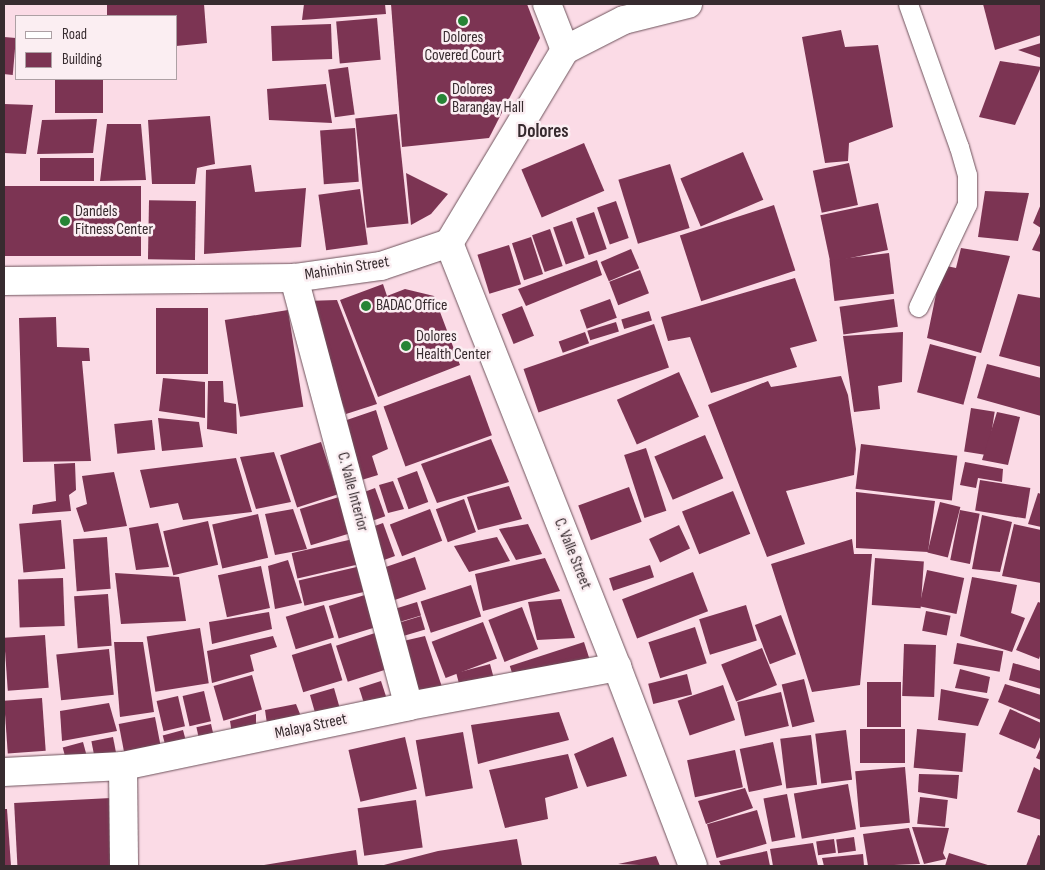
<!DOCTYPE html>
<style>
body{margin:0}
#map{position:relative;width:1045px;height:870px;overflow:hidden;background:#fbdbe6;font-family:"Sofia Sans Condensed",sans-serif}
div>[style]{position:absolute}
.building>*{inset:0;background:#7c3453;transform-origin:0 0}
.roads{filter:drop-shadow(0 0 1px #6e535c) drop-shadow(0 0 1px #6e535c)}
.service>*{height:19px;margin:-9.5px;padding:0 9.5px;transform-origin:9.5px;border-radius:9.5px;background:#fff}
.minor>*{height:28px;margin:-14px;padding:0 14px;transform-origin:14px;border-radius:14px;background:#fff}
.dots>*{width:14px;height:14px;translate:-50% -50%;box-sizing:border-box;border:2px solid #fbeef2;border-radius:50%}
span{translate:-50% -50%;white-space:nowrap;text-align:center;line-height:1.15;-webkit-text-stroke:5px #fbeef2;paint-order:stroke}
.poi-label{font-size:16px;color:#372b2f}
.left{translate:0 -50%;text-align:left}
.street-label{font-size:16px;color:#372b2f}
.quarter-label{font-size:19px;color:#372b2f;font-weight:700}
.frame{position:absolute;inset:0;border:5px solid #372b2f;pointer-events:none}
.legend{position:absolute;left:15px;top:15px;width:162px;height:65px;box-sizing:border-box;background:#fbeef2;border:1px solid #ada0a4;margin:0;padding:6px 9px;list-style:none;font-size:15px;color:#372b2f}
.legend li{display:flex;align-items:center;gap:10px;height:25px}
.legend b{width:25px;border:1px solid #ada0a4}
</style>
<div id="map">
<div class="building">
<div style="clip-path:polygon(107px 4px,204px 4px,207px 43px,176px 46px,176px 16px,107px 16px)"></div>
<div style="clip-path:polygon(304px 4px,385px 4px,386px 14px,302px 20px)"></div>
<div style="clip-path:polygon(391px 4px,527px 4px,540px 38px,489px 138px,402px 147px)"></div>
<div style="clip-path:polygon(983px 4px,1041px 4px,1041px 35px,995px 50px)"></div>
<div style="left:377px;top:18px;width:42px;height:41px;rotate:85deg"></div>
<div style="left:331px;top:24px;width:35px;height:60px;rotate:88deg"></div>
<div style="clip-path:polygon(841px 30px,845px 47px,878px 45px,893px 127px,849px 143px,848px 161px,825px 163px,802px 37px)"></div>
<div style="left:4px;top:37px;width:12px;height:37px;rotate:5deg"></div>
<div style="clip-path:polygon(1041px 43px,1041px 58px,1018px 50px)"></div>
<div style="clip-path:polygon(1000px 61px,1041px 67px,1015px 125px,979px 117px)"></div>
<div style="left:348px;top:67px;width:48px;height:20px;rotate:82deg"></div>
<div style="left:55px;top:79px;width:48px;height:34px"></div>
<div style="clip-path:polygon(326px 84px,332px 123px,269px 120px,267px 89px)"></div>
<div style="clip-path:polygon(4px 104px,33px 105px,26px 154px,4px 153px)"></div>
<div style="left:397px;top:114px;width:110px;height:42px;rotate:84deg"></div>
<div style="clip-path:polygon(210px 116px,215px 164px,197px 168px,195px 184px,152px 184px,148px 120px)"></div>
<div style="clip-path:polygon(97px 119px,93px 153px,37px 154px,42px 120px)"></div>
<div style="clip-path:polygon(107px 124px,141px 124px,146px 180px,100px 181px)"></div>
<div style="left:355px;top:128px;width:54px;height:35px;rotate:86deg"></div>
<div style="left:584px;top:143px;width:52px;height:68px;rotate:67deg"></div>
<div style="left:743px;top:152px;width:52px;height:68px;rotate:67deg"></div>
<div style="left:94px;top:158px;width:23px;height:54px;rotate:90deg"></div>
<div style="left:849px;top:163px;width:43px;height:37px;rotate:78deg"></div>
<div style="left:670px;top:164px;width:67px;height:54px;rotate:73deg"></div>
<div style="clip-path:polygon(251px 165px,255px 192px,306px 188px,301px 247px,204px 254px,206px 170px)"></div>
<div style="clip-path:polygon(406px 173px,448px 194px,431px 214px,411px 225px)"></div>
<div style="left:4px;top:186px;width:137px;height:70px"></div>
<div style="left:360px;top:189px;width:56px;height:42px;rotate:82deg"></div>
<div style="clip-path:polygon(985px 191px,1029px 193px,1018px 241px,978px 237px)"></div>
<div style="left:196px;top:201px;width:59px;height:47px;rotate:91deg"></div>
<div style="left:616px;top:201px;width:39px;height:20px;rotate:71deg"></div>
<div style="left:878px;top:203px;width:48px;height:59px;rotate:78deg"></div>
<div style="clip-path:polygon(1041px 204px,1041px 228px,1033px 223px)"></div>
<div style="left:774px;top:205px;width:69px;height:99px;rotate:72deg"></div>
<div style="left:594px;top:212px;width:39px;height:19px;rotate:71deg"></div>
<div style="left:572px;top:221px;width:39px;height:20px;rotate:71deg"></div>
<div style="left:550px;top:229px;width:39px;height:19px;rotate:71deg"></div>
<div style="clip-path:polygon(1041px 231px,1041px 252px,1032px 250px)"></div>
<div style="left:531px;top:237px;width:39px;height:20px;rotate:72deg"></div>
<div style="left:509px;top:245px;width:41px;height:33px;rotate:73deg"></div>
<div style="clip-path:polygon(961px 248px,1010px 256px,981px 353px,927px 338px,942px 265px,956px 268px)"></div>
<div style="left:631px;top:249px;width:21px;height:33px;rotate:67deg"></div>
<div style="left:889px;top:253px;width:41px;height:60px;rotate:83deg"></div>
<div style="clip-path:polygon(597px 260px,602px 275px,526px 306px,518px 289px)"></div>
<div style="left:640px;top:270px;width:25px;height:33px;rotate:69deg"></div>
<div style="clip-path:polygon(795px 278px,817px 341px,790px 348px,797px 367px,711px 393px,690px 337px,668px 341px,661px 317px)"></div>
<div style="clip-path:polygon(383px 284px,387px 296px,405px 289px,434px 296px,460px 365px,378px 397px,340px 300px)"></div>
<div style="clip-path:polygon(1018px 294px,1041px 298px,1041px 367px,999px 356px)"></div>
<div style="left:610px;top:299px;width:20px;height:32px;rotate:70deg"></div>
<div style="left:894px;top:299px;width:28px;height:55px;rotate:82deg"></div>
<div style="clip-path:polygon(337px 300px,377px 404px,346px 414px,306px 301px)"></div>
<div style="left:522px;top:306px;width:32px;height:22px;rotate:68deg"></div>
<div style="left:156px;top:308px;width:52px;height:66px"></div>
<div style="left:288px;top:310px;width:98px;height:64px;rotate:81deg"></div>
<div style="left:649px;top:311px;width:10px;height:29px;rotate:73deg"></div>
<div style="clip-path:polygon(56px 317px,57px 347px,89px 348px,90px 361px,82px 361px,91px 461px,23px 462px,19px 318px)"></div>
<div style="left:616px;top:322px;width:10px;height:30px;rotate:73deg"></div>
<div style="left:654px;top:324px;width:46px;height:138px;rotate:71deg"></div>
<div style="left:585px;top:332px;width:12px;height:28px;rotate:70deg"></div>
<div style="clip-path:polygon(903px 332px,902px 382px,878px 386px,880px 409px,854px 412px,843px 336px)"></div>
<div style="left:930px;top:344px;width:48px;height:50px;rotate:15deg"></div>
<div style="clip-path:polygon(987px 364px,1041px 378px,1041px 416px,977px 398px)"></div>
<div style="left:679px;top:372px;width:49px;height:68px;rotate:66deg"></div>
<div style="left:470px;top:375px;width:64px;height:92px;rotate:70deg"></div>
<div style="clip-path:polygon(841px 376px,848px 395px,856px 449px,854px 475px,786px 491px,805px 544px,767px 557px,708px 405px,768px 381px,771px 387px)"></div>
<div style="clip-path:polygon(163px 378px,205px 382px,205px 418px,159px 411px)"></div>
<div style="clip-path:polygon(208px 381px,223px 381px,224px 402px,236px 404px,237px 434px,207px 429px)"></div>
<div style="left:971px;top:408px;width:24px;height:44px;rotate:9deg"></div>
<div style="clip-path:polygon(376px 410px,388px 449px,372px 456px,378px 475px,355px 482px,338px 423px)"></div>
<div style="clip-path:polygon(997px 412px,1020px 417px,1008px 465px,982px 460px)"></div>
<div style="clip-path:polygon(158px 418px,199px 422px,203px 447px,162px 451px)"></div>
<div style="left:152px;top:420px;width:30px;height:38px;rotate:84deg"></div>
<div style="left:705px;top:435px;width:47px;height:55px;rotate:67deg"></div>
<div style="clip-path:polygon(491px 439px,509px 482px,437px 503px,421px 464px)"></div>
<div style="left:321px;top:442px;width:55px;height:43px;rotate:72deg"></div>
<div style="left:861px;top:444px;width:97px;height:45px;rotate:7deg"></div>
<div style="left:646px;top:448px;width:66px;height:23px;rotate:72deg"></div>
<div style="clip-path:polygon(274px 452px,291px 502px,256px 509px,240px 457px)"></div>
<div style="clip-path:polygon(236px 458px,252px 512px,183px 520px,178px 503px,150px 508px,140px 470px)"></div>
<div style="clip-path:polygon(965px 462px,1003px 469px,1002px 482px,978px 478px,976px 488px,960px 485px)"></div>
<div style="clip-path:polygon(75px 463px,76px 490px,69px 495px,71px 511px,32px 514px,33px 505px,56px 501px,54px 464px)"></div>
<div style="left:417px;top:471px;width:33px;height:21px;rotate:70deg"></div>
<div style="clip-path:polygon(114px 472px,127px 526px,84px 532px,76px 508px,87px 504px,82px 476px)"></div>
<div style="left:980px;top:480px;width:51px;height:31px;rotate:9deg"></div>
<div style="clip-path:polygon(393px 481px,404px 509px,388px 513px,379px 485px)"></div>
<div style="clip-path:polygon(509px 486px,522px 519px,478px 530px,467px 497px)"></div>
<div style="left:629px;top:487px;width:37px;height:54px;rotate:70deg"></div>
<div style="left:375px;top:488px;width:30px;height:15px;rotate:70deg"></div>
<div style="left:733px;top:491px;width:46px;height:55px;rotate:68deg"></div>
<div style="clip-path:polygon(856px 492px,935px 501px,928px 552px,856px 548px)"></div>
<div style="clip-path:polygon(1038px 493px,1041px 494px,1041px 527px,1028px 524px)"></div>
<div style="left:339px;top:497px;width:38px;height:41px;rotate:73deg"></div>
<div style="left:464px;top:499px;width:35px;height:30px;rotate:70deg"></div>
<div style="left:940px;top:502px;width:21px;height:52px;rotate:14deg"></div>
<div style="clip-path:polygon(293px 509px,307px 549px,275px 555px,265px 514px)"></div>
<div style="left:430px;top:509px;width:34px;height:43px;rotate:69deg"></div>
<div style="left:960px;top:510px;width:20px;height:51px;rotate:11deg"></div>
<div style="left:258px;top:514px;width:45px;height:47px;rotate:77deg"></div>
<div style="clip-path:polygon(982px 515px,1012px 522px,1000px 572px,972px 569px)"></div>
<div style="left:61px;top:520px;width:49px;height:42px;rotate:85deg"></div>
<div style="left:208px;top:521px;width:45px;height:46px;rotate:77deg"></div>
<div style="clip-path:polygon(158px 523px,169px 567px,136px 570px,129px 528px)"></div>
<div style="left:383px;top:523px;width:35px;height:19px;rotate:70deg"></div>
<div style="clip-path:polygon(528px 524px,542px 554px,516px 560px,499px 529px)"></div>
<div style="clip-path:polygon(1014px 524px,1041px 530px,1041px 583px,1002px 576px)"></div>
<div style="left:679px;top:525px;width:26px;height:33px;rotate:65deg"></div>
<div style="left:107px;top:537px;width:52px;height:34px;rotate:86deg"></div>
<div style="clip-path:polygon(497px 537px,510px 561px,469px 572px,454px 546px)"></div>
<div style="left:353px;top:539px;width:26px;height:63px;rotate:77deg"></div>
<div style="clip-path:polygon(852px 539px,854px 554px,872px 554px,860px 685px,812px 692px,771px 564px)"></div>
<div style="left:415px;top:557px;width:34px;height:41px;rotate:71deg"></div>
<div style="clip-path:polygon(545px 558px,560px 591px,483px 611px,475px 574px)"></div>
<div style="left:875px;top:558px;width:49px;height:47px;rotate:4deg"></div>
<div style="clip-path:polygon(288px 560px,302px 603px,275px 609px,268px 566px)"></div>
<div style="left:650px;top:565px;width:13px;height:43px;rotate:72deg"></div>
<div style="left:261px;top:566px;width:43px;height:44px;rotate:78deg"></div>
<div style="left:361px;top:566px;width:26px;height:64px;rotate:77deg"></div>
<div style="left:927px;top:570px;width:38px;height:37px;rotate:12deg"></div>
<div style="left:693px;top:572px;width:42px;height:76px;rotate:69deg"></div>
<div style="clip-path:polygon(115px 573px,179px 577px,186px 621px,121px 624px)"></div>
<div style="clip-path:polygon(972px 577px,1017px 585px,1011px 613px,1025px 618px,1012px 652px,960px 636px)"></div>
<div style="left:63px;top:578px;width:48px;height:45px;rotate:88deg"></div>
<div style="left:471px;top:585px;width:33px;height:53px;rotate:72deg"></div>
<div style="left:108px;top:594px;width:52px;height:34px;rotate:86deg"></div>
<div style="left:368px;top:594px;width:34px;height:41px;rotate:73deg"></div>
<div style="clip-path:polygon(561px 599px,575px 638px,537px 640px,528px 602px)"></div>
<div style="left:417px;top:602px;width:14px;height:27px;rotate:73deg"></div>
<div style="clip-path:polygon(1038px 602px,1041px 603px,1041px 653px,1039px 659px,1016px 650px)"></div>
<div style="left:324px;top:605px;width:34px;height:40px;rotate:73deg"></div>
<div style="left:746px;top:605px;width:37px;height:49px;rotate:73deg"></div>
<div style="left:522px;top:607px;width:45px;height:36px;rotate:69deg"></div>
<div style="left:926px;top:611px;width:25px;height:20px;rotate:11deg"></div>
<div style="clip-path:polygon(269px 612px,272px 629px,212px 644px,209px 622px)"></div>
<div style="left:781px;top:615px;width:42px;height:28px;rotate:69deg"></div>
<div style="left:421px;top:616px;width:14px;height:28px;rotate:73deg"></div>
<div style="left:483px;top:622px;width:39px;height:55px;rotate:69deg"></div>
<div style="left:695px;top:627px;width:38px;height:49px;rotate:72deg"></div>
<div style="left:200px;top:628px;width:56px;height:54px;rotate:81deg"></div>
<div style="left:375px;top:633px;width:38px;height:41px;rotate:72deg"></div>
<div style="left:45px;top:635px;width:53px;height:41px;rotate:86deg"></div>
<div style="clip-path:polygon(273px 636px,277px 647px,250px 655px,254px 671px,212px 683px,207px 651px)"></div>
<div style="clip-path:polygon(425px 636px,443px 690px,415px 695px,399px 642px)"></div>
<div style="clip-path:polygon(114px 642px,143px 642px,154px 712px,120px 717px)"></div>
<div style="left:584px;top:642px;width:22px;height:78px;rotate:72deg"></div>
<div style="left:331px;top:643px;width:39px;height:41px;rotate:73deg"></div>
<div style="left:957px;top:643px;width:47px;height:21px;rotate:10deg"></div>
<div style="left:904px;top:644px;width:32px;height:52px;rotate:2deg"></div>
<div style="left:762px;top:648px;width:40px;height:44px;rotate:68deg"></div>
<div style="left:109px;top:649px;width:46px;height:53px;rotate:84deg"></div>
<div style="clip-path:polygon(1013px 663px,1041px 671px,1041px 689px,1009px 680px)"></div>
<div style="left:490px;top:664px;width:20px;height:35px;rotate:75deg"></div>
<div style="clip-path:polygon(960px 669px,990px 677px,987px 693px,955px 688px)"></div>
<div style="left:687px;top:674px;width:21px;height:40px;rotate:76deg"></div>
<div style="left:252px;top:675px;width:36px;height:40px;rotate:74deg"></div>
<div style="left:804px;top:679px;width:44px;height:23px;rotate:76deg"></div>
<div style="left:381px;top:681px;width:20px;height:23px;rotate:72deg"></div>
<div style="left:867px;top:682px;width:34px;height:45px"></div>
<div style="clip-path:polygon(1005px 684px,1041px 695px,1041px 720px,998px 702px)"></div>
<div style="left:723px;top:685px;width:37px;height:48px;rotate:71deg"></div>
<div style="left:334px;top:688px;width:26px;height:25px;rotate:74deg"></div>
<div style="clip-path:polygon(941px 689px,989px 699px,978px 726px,938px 720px)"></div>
<div style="left:204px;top:691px;width:31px;height:22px;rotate:77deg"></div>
<div style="left:781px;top:692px;width:35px;height:45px;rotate:77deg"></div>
<div style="left:178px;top:696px;width:31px;height:22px;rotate:77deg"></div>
<div style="left:42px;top:698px;width:53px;height:38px;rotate:86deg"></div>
<div style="clip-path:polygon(109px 703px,117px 731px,62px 741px,60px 711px)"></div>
<div style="clip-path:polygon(296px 704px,302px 719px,267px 724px,265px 710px)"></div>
<div style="clip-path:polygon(1010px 709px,1041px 723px,1041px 735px,1035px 749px,999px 734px)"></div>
<div style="clip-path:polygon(559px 712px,569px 740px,478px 764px,471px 725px)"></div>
<div style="clip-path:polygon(256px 714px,256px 729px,232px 734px,230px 721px)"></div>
<div style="left:155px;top:717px;width:36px;height:37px;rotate:79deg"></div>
<div style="left:211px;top:724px;width:13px;height:15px;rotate:77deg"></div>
<div style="left:905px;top:729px;width:34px;height:45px;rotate:90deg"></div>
<div style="left:917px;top:729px;width:49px;height:39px;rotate:5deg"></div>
<div style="left:183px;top:730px;width:20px;height:21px;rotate:75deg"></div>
<div style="left:846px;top:730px;width:50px;height:31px;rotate:83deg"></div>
<div style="left:463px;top:732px;width:57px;height:48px;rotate:80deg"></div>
<div style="left:811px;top:735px;width:50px;height:31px;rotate:83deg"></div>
<div style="left:113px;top:737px;width:20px;height:22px;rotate:79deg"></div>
<div style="left:405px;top:737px;width:53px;height:58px;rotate:77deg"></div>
<div style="clip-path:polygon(613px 737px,627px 776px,587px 787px,574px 754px)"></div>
<div style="left:83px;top:742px;width:20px;height:21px;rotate:75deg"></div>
<div style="left:773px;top:742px;width:44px;height:34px;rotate:78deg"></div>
<div style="clip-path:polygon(1041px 747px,1041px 760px,1036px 758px)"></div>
<div style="left:735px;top:750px;width:38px;height:49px;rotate:78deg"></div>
<div style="clip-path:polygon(568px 754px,578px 788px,545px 798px,548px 819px,505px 828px,489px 770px)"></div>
<div style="left:905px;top:767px;width:56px;height:50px;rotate:85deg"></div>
<div style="clip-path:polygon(1034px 767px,1041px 771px,1041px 820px,1017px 812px)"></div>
<div style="clip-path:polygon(919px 774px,959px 775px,957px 799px,918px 792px)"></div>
<div style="left:848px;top:784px;width:46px;height:55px;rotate:80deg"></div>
<div style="clip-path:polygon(745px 788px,753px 808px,706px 824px,698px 801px)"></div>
<div style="left:787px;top:794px;width:44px;height:24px;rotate:79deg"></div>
<div style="left:920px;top:797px;width:28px;height:27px;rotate:6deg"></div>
<div style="left:111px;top:798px;width:67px;height:97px;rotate:87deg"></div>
<div style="left:416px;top:800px;width:48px;height:59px;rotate:82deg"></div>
<div style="clip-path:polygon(4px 809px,7px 809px,11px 866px,4px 866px)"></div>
<div style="left:757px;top:810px;width:35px;height:52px;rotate:74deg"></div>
<div style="clip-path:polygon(912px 827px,949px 828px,943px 853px,946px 859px,924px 864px)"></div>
<div style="clip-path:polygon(909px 828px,920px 864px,868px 866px,863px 834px)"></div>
<div style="clip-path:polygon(1038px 835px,1041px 836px,1041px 866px,1026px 866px)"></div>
<div style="left:854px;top:837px;width:14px;height:18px;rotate:82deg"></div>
<div style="clip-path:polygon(517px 839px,522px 866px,380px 866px,438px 851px)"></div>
<div style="left:834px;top:839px;width:14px;height:18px;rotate:82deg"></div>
<div style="clip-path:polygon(813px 843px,818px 866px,773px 866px,770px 849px)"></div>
<div style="clip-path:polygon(356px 850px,358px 866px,264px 866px,264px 865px)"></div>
<div style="clip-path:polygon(767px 851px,770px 866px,721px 866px,719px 861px)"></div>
<div style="clip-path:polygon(949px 853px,991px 866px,945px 866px)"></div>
<div style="clip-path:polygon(863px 854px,864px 866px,824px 866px,822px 858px)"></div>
<div style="clip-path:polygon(656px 856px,660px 866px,618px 864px)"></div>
</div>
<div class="roads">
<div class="service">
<div style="left:908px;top:4px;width:152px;rotate:70.4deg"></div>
<div style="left:959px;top:147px;width:29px;rotate:74deg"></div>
<div style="left:967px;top:175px;width:29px;rotate:90deg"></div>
<div style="left:967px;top:204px;width:114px;rotate:115.4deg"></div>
</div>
<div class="minor">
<div style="left:547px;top:4px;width:49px;rotate:68.6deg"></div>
<div style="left:449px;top:243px;width:456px;rotate:68.4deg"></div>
<div style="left:617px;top:667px;width:213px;rotate:69.1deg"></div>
<div style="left:294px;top:278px;width:443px;rotate:75deg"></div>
<div style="left:4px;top:281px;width:290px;rotate:-0.6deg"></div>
<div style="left:294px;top:278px;width:88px;rotate:-7.9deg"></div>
<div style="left:381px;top:266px;width:72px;rotate:-18.7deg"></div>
<div style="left:449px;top:243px;width:225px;rotate:-59deg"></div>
<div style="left:565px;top:50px;width:66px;rotate:-27deg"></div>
<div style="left:624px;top:20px;width:66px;rotate:-14deg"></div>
<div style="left:123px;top:766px;width:100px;rotate:89.4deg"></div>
<div style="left:4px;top:772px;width:119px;rotate:-2.9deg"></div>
<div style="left:123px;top:766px;width:292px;rotate:-11.8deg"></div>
<div style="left:409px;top:706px;width:212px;rotate:-10.6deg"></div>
</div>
</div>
<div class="dots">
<div style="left:463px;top:21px;background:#278436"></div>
<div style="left:442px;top:99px;background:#278436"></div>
<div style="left:65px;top:221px;background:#278436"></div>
<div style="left:366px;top:306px;background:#278436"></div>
<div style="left:406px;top:346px;background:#278436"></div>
</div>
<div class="poi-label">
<span style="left:463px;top:47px">Dolores<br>Covered Court</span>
<span class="left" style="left:452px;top:99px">Dolores<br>Barangay Hall</span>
<span class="left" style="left:75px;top:221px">Dandels<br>Fitness Center</span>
<span class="left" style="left:376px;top:306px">BADAC Office</span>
<span class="left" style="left:416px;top:346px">Dolores<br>Health Center</span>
</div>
<div class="street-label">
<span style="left:347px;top:269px;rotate:-9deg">Mahinhin Street</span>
<span style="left:352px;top:492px;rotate:75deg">C. Valle Interior</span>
<span style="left:572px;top:554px;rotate:68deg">C. Valle Street</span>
<span style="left:311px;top:727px;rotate:-12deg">Malaya Street</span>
</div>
<div class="quarter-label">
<span style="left:543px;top:132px">Dolores</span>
</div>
<div class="frame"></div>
<ul class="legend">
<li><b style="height:6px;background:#fff"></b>Road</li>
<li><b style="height:14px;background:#7c3453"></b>Building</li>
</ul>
</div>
